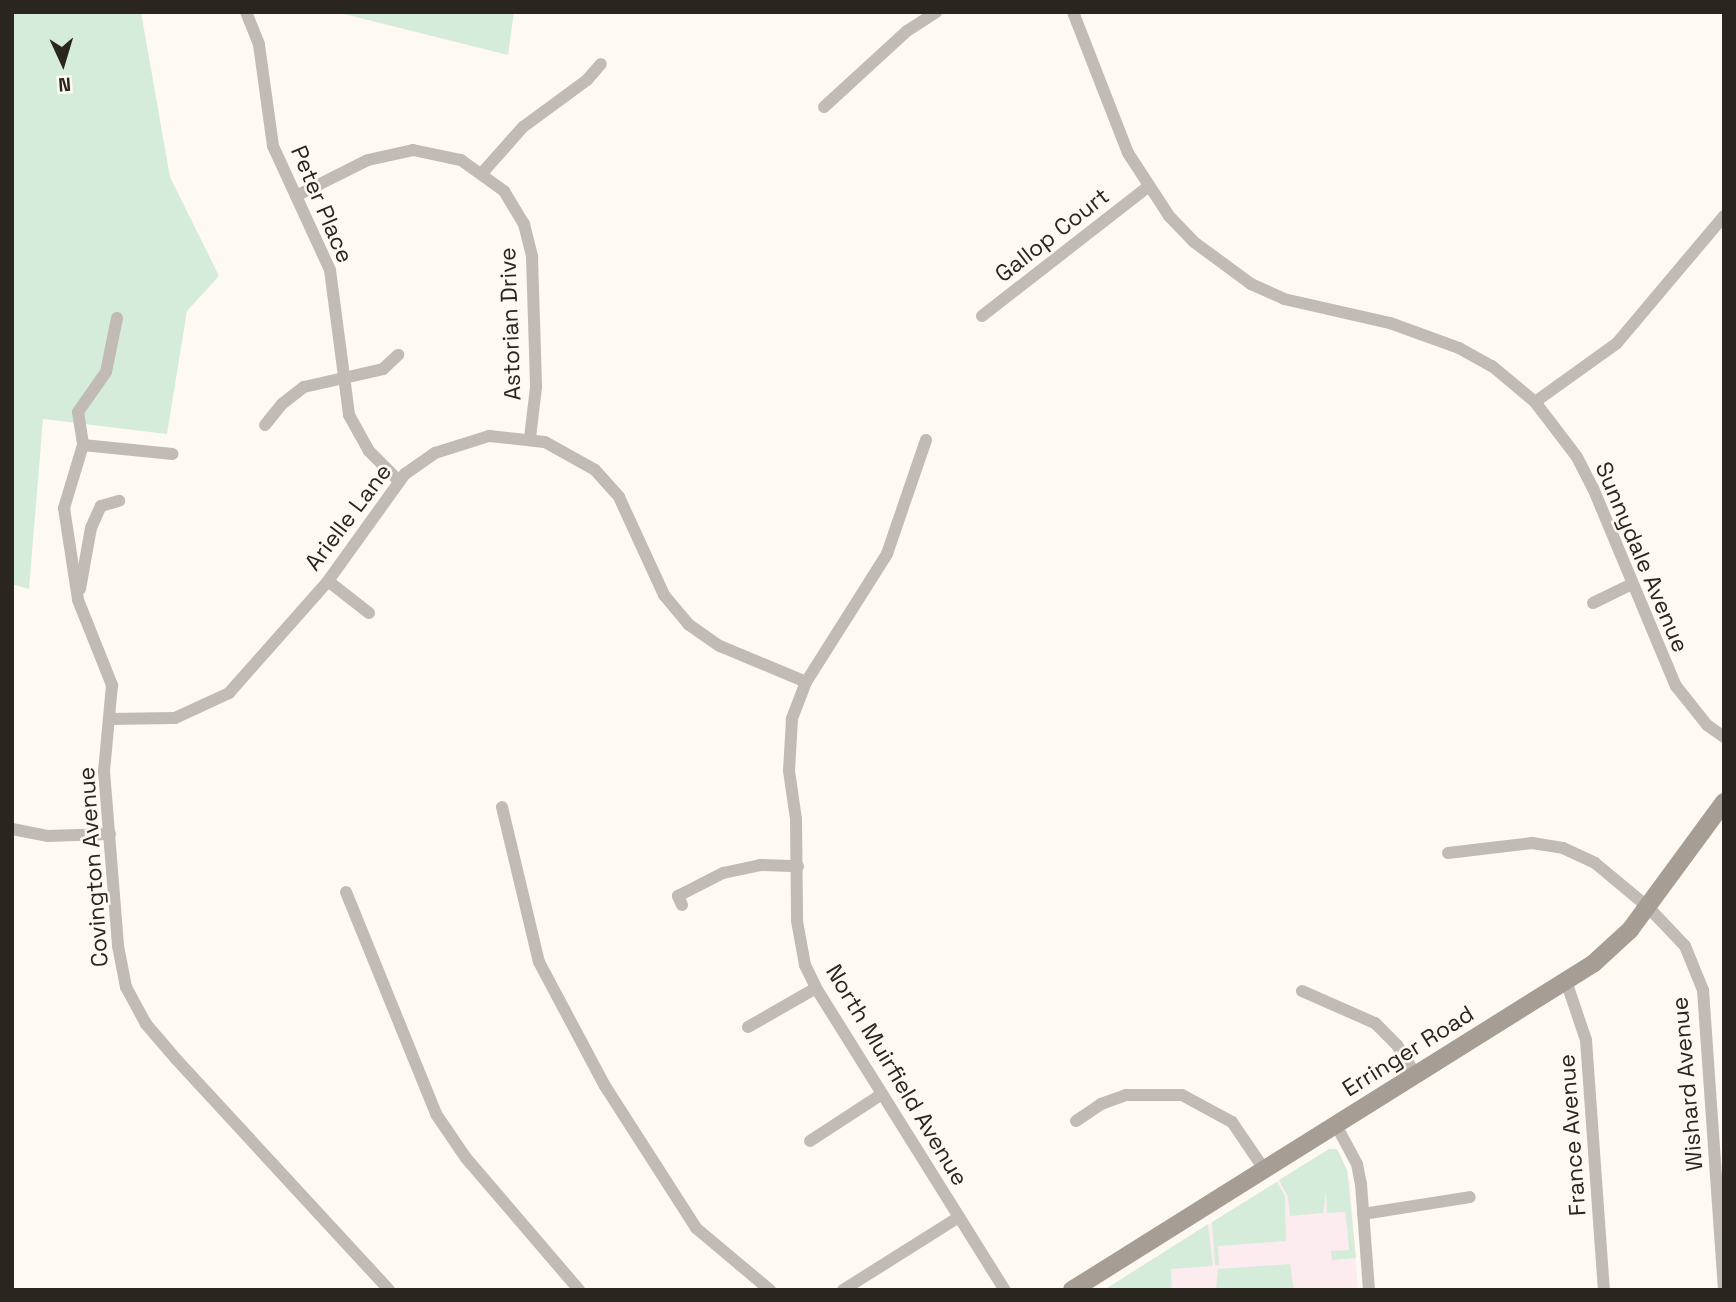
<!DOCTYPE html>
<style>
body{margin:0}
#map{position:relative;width:1736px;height:1302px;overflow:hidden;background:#fefaf3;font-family:"Space Grotesk",sans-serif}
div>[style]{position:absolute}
.education>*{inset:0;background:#fcecef}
.green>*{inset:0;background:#d5ecda}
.street>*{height:12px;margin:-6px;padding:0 6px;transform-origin:6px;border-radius:6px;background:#c2bbb5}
.secondary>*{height:18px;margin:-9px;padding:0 9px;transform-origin:9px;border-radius:9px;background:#a69d94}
span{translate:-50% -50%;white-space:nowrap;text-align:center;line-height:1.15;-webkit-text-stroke:5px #fefaf3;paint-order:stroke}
.street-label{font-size:23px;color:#2a251f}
.frame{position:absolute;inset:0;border:14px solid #2a251f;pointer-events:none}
.north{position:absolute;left:28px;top:28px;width:70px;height:70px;-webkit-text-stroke:5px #fefaf3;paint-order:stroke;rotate:176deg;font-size:19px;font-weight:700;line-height:28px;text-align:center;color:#2a251f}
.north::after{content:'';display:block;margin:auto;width:24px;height:32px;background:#2a251f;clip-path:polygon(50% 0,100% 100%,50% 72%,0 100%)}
</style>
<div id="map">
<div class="education">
<div style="clip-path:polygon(1329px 1149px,1340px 1153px,1350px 1183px,1358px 1290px,1104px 1290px)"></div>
</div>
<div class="green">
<div style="clip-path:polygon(12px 12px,141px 12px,170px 177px,219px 276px,187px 311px,167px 434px,43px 419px,29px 589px,12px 584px)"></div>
<div style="clip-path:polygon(336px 12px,514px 12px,508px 55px)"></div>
<div style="clip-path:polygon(1329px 1149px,1337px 1149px,1347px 1170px,1356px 1258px,1332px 1260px,1331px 1251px,1349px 1250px,1347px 1226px,1345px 1212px,1327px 1213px,1326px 1191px,1323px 1213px,1290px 1216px,1288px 1197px,1279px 1180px)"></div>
<div style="clip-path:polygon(1277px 1182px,1285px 1196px,1286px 1241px,1218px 1246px,1219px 1265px,1215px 1265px,1212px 1222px)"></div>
<div style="clip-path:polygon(1208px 1224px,1213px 1266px,1171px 1269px,1172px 1290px,1104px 1290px)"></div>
<div style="clip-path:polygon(1290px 1264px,1294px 1290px,1216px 1290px,1218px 1269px)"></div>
</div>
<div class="street">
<div style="left:246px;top:12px;width:35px;rotate:68deg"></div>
<div style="left:259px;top:45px;width:102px;rotate:82.1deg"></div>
<div style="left:273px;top:146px;width:136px;rotate:65.3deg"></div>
<div style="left:330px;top:270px;width:146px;rotate:82.5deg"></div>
<div style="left:349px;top:415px;width:41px;rotate:60.9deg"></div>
<div style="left:369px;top:451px;width:42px;rotate:45deg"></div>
<div style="left:1073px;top:12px;width:151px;rotate:68.7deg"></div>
<div style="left:1128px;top:153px;width:75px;rotate:56.9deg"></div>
<div style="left:1169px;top:216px;width:36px;rotate:46deg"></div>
<div style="left:1194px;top:242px;width:71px;rotate:36.4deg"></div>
<div style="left:1251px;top:284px;width:36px;rotate:24deg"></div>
<div style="left:1284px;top:299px;width:109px;rotate:12.8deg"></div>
<div style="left:1390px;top:323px;width:73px;rotate:19.9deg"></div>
<div style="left:1459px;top:348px;width:38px;rotate:29deg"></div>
<div style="left:1492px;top:366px;width:56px;rotate:39.9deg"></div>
<div style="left:1535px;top:402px;width:69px;rotate:52.6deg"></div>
<div style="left:1577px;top:457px;width:35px;rotate:63deg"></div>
<div style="left:1593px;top:488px;width:215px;rotate:67.3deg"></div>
<div style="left:1676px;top:686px;width:50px;rotate:51.5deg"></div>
<div style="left:1707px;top:725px;width:21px;rotate:35deg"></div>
<div style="left:824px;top:107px;width:113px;rotate:-42.5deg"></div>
<div style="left:907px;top:31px;width:35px;rotate:-33deg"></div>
<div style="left:483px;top:172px;width:60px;rotate:-48.4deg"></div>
<div style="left:523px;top:127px;width:79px;rotate:-36.3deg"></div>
<div style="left:587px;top:80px;width:21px;rotate:-49deg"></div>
<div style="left:296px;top:196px;width:80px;rotate:-26.6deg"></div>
<div style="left:368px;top:160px;width:46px;rotate:-12.5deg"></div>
<div style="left:413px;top:150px;width:49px;rotate:11.8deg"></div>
<div style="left:461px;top:160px;width:53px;rotate:35.8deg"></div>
<div style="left:504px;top:191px;width:39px;rotate:59deg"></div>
<div style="left:524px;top:224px;width:34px;rotate:76deg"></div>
<div style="left:532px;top:257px;width:130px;rotate:88.2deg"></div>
<div style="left:536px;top:387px;width:51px;rotate:96.7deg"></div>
<div style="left:982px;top:316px;width:210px;rotate:-37.9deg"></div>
<div style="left:117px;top:318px;width:55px;rotate:101.5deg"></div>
<div style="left:106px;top:372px;width:49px;rotate:125deg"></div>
<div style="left:78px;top:412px;width:33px;rotate:81deg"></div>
<div style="left:83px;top:445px;width:66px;rotate:106.8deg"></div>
<div style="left:64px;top:508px;width:93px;rotate:81.3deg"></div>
<div style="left:78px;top:600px;width:92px;rotate:68.2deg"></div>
<div style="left:112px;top:685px;width:86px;rotate:95.3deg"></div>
<div style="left:104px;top:771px;width:176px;rotate:85.4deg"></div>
<div style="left:118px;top:946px;width:42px;rotate:79deg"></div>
<div style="left:126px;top:987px;width:42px;rotate:61.6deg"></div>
<div style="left:146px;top:1024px;width:46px;rotate:49.4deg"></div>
<div style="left:176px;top:1059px;width:314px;rotate:47.3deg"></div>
<div style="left:1535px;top:402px;width:101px;rotate:-35.7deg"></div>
<div style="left:1617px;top:343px;width:166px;rotate:-49.9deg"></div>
<div style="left:265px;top:425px;width:27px;rotate:-51deg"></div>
<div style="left:282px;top:404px;width:28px;rotate:-38deg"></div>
<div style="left:304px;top:387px;width:81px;rotate:-12.8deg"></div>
<div style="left:383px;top:369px;width:21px;rotate:-43deg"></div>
<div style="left:926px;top:440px;width:120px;rotate:108.9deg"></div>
<div style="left:887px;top:554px;width:151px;rotate:122.3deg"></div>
<div style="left:806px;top:682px;width:40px;rotate:111deg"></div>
<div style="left:792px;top:719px;width:52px;rotate:93.3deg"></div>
<div style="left:789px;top:771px;width:49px;rotate:81.7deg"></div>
<div style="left:796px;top:819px;width:102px;rotate:89.4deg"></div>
<div style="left:797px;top:921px;width:45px;rotate:79.7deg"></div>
<div style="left:805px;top:965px;width:25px;rotate:64deg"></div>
<div style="left:816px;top:988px;width:356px;rotate:58deg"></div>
<div style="left:83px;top:445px;width:90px;rotate:5.7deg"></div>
<div style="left:328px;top:581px;width:52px;rotate:38deg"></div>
<div style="left:80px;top:589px;width:62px;rotate:-79.8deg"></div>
<div style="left:91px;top:528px;width:24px;rotate:-66deg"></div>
<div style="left:101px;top:506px;width:19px;rotate:-16deg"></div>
<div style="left:1593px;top:603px;width:43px;rotate:-26deg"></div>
<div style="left:109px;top:719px;width:66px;rotate:-0.9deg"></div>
<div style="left:175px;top:718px;width:60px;rotate:-24.8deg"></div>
<div style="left:229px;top:693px;width:149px;rotate:-48.5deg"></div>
<div style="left:328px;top:581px;width:132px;rotate:-54.3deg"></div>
<div style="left:405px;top:474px;width:37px;rotate:-35deg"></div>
<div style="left:435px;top:453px;width:57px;rotate:-17.5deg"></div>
<div style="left:489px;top:436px;width:56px;rotate:6.1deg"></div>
<div style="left:545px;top:442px;width:57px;rotate:29.2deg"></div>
<div style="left:595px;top:470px;width:36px;rotate:48deg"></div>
<div style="left:619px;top:497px;width:108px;rotate:65.3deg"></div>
<div style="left:664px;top:595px;width:38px;rotate:50deg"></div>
<div style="left:688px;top:624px;width:39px;rotate:35deg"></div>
<div style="left:720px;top:646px;width:93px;rotate:22.7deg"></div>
<div style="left:502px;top:807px;width:159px;rotate:76.6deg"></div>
<div style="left:539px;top:962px;width:140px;rotate:62deg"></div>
<div style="left:605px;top:1086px;width:169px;rotate:57.3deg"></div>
<div style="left:696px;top:1228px;width:97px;rotate:40deg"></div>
<div style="left:12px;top:829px;width:36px;rotate:11deg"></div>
<div style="left:47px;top:836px;width:63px;rotate:-1.8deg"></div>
<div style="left:1448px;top:853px;width:85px;rotate:-6.8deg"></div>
<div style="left:1532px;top:843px;width:31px;rotate:9deg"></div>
<div style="left:1563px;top:848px;width:35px;rotate:25deg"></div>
<div style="left:1595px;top:863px;width:69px;rotate:39.7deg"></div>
<div style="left:1648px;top:907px;width:54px;rotate:46.5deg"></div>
<div style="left:1685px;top:946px;width:48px;rotate:67.8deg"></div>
<div style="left:1703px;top:990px;width:298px;rotate:86deg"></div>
<div style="left:346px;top:892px;width:240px;rotate:67.9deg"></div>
<div style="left:436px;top:1114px;width:53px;rotate:55.7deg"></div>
<div style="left:466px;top:1158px;width:174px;rotate:49.4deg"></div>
<div style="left:682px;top:905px;width:10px;rotate:-114deg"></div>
<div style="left:678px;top:896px;width:51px;rotate:-27.1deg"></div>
<div style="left:723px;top:873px;width:38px;rotate:-12deg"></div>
<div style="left:760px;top:865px;width:38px;rotate:2deg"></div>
<div style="left:1566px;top:981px;width:62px;rotate:71.3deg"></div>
<div style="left:1586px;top:1040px;width:251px;rotate:85.9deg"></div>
<div style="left:1302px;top:991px;width:80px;rotate:23.7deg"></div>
<div style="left:1375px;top:1023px;width:31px;rotate:45deg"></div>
<div style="left:1397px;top:1045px;width:36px;rotate:58deg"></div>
<div style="left:748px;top:1027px;width:78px;rotate:-29.8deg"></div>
<div style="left:1076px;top:1121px;width:30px;rotate:-34deg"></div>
<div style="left:1101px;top:1104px;width:27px;rotate:-20deg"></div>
<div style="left:1126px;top:1095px;width:56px"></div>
<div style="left:1182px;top:1095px;width:57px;rotate:28.4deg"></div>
<div style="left:1232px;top:1122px;width:57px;rotate:55.8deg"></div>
<div style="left:1336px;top:1125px;width:44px;rotate:61.7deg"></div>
<div style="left:1357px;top:1164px;width:20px;rotate:79deg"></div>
<div style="left:1361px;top:1184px;width:106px;rotate:85.7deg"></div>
<div style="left:810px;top:1141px;width:86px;rotate:-33.1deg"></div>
<div style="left:1363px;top:1214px;width:108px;rotate:-9deg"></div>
<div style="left:843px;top:1290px;width:137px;rotate:-32.2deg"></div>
</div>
<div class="secondary">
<div style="left:1072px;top:1290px;width:616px;rotate:-32.06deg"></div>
<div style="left:1594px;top:963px;width:49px;rotate:-42.5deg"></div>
<div style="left:1630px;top:930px;width:159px;rotate:-53.7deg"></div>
</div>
<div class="street-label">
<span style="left:322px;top:204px;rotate:67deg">Peter Place</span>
<span style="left:1052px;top:235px;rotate:-38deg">Gallop Court</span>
<span style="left:510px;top:324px;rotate:-92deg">Astorian Drive</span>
<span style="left:348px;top:517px;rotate:-53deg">Arielle Lane</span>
<span style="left:1642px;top:557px;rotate:67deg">Sunnydale Avenue</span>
<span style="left:93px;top:867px;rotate:-94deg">Covington Avenue</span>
<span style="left:1408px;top:1051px;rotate:-32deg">Erringer Road</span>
<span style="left:897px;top:1075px;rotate:59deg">North Muirfield Avenue</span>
<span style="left:1687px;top:1084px;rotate:-95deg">Wishard Avenue</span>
<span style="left:1572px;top:1135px;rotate:-94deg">France Avenue</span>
</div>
<div class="frame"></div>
<div class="north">N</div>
</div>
